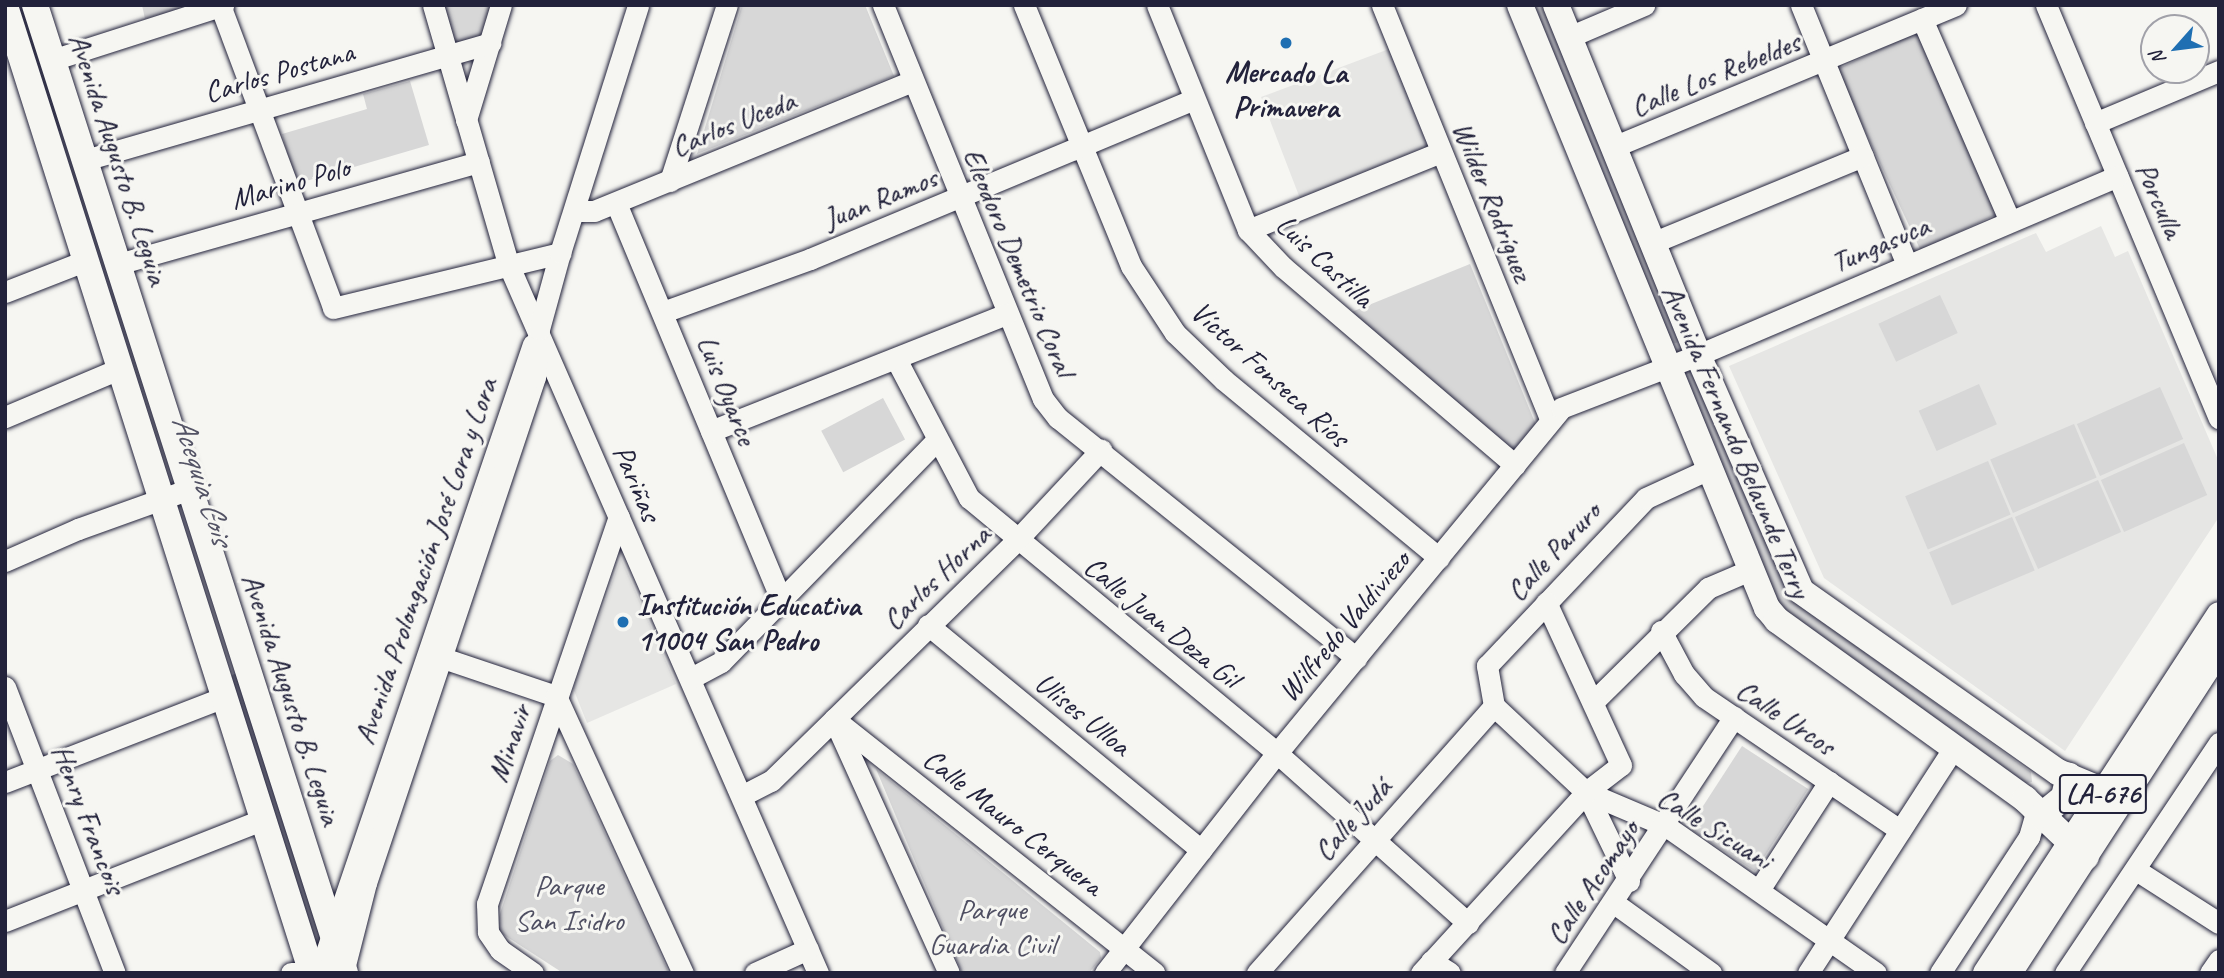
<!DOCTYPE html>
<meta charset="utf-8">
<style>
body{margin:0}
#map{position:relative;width:2224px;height:978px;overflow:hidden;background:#f6f6f2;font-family:Caveat,sans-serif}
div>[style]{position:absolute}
.built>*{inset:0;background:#e6e6e4}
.green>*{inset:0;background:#d7d7d7;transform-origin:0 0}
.canal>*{height:16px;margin:-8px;padding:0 8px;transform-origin:8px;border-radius:8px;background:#adadb3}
.roads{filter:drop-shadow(0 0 2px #22223b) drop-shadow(0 0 2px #22223b)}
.minor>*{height:21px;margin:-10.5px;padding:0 10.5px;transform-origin:10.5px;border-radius:10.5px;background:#f6f6f2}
.major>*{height:26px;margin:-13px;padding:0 13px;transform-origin:13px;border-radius:13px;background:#f6f6f2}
.dots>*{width:19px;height:19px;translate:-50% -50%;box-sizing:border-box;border:4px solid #f6f6f2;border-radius:50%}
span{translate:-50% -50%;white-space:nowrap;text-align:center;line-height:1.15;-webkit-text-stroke:6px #f6f6f2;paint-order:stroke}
.shield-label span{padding:2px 5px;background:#f6f6f2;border:2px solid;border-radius:5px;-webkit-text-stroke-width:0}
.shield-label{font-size:28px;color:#22223b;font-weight:700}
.street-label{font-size:30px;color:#22223b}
.poi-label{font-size:30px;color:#22223b;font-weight:700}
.left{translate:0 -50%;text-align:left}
.park-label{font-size:30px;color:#4f4f62}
.water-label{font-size:32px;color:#535365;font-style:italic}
.frame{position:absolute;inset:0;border:7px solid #22223b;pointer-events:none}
.north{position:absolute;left:2140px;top:14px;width:70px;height:70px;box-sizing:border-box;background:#f6f6f2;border:2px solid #a1a1a9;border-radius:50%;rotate:242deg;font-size:19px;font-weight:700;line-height:28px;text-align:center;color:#22223b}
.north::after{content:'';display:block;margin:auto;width:24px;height:32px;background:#1f6fb2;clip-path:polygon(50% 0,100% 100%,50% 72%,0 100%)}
</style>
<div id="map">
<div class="built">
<div style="clip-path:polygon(1389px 49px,1427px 145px,1421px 155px,1396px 166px,1388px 162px,1378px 166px,1376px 173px,1301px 201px,1261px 97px)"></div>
<div style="clip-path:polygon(2101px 226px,2115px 257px,2128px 251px,2219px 462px,2219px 517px,2065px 751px,1824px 578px,1729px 366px,2036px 233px,2046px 252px)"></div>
<div style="clip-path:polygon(621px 558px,676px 684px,587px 723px,573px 688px)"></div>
</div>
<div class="green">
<div style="clip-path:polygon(142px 5px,195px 5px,145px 19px)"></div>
<div style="clip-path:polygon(443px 5px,493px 5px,482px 42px,455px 49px)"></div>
<div style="clip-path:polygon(742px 5px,865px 5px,894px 76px,697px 154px)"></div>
<div style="clip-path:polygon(1531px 5px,1545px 5px,1680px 341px,1676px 343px,1670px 344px)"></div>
<div style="left:1917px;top:32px;width:199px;height:89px;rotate:65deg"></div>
<div style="clip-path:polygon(410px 81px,429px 145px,296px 184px,282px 134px,367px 109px,363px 94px)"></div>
<div style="clip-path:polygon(1470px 264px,1536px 425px,1512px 451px,1349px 313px)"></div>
<div style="left:1940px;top:295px;width:42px;height:68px;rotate:65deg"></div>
<div style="clip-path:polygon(1690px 374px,1696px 376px,1794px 601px,2031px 772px,2032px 782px,2023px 784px,1778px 606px,1685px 377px)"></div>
<div style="left:1979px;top:384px;width:44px;height:66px;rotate:66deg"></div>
<div style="left:2160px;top:387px;width:57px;height:91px;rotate:66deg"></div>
<div style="left:883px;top:398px;width:47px;height:70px;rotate:62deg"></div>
<div style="left:2074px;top:424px;width:58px;height:91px;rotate:67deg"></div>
<div style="left:2184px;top:443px;width:57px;height:91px;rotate:66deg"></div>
<div style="left:1988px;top:461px;width:58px;height:90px;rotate:67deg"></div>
<div style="left:2098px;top:480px;width:57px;height:91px;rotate:66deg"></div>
<div style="left:2012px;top:517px;width:58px;height:90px;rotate:67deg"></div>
<div style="left:1742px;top:746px;width:79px;height:98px;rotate:33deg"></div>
<div style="clip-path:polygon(558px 755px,573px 764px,669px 973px,563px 973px,495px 929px,550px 761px)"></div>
<div style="clip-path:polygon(876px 769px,1100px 952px,1101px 958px,1089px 973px,962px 973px)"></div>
</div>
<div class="canal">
<div style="left:21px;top:5px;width:124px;rotate:72.1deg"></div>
<div style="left:238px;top:681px;width:292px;rotate:72.7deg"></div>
</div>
<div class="roads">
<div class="minor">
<div style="left:220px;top:5px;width:323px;rotate:69.5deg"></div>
<div style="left:333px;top:308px;width:234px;rotate:-13.6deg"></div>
<div style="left:433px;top:5px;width:272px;rotate:73.8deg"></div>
<div style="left:509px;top:266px;width:772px;rotate:66.39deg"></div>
<div style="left:883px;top:5px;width:425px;rotate:67.9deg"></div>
<div style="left:1043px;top:399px;width:24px;rotate:52deg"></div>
<div style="left:1058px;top:418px;width:383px;rotate:38.8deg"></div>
<div style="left:1024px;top:5px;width:282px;rotate:67.7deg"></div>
<div style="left:1131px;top:266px;width:80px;rotate:56.7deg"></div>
<div style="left:1175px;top:333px;width:68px;rotate:43.8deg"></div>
<div style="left:1224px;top:380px;width:279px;rotate:39.6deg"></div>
<div style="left:1157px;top:5px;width:243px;rotate:68deg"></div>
<div style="left:1248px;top:230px;width:51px;rotate:46.6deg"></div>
<div style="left:1283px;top:267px;width:305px;rotate:40.5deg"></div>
<div style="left:1382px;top:5px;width:447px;rotate:67.9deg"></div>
<div style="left:1801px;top:5px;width:281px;rotate:67.8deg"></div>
<div style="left:2046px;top:5px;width:448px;rotate:67.3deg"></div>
<div style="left:1922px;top:19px;width:220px;rotate:66.5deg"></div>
<div style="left:1569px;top:37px;width:82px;rotate:-23.1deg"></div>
<div style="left:52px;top:60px;width:180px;rotate:-17.8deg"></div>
<div style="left:466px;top:120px;width:120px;rotate:-73.1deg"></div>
<div style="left:2095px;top:123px;width:134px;rotate:-22.8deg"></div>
<div style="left:1613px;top:147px;width:371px;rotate:-22.5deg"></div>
<div style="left:85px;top:160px;width:422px;rotate:-16.1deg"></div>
<div style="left:670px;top:181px;width:185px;rotate:-72.1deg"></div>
<div style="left:616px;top:203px;width:430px;rotate:67.4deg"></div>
<div style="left:574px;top:211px;width:20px"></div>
<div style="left:594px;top:211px;width:344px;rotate:-22.2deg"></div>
<div style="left:1248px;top:230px;width:208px;rotate:-22deg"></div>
<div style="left:1652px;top:243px;width:228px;rotate:-22.4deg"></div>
<div style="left:118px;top:264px;width:375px;rotate:-15.8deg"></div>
<div style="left:5px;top:292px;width:88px;rotate:-21.3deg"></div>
<div style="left:663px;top:312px;width:156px;rotate:-19.8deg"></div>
<div style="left:810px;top:259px;width:416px;rotate:-22.6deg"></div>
<div style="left:896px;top:359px;width:157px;rotate:62.3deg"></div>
<div style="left:969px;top:498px;width:400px;rotate:39.6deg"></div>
<div style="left:1277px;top:753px;width:256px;rotate:41.7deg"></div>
<div style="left:5px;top:417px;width:126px;rotate:-22.9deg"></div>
<div style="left:711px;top:431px;width:318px;rotate:-21.6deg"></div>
<div style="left:5px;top:561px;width:80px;rotate:-23.7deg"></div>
<div style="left:78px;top:529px;width:119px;rotate:-19.7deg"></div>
<div style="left:928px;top:625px;width:354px;rotate:39.5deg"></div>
<div style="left:1661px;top:631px;width:49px;rotate:61.9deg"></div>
<div style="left:1684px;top:674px;width:30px;rotate:49deg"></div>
<div style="left:1704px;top:697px;width:237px;rotate:34.2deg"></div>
<div style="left:431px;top:654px;width:132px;rotate:18.6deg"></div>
<div style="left:556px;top:696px;width:305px;rotate:65.4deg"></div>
<div style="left:691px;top:678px;width:34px;rotate:-28deg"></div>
<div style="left:721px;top:662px;width:308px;rotate:-45.8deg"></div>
<div style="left:5px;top:687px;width:306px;rotate:69deg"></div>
<div style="left:1594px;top:701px;width:161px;rotate:-44.7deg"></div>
<div style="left:1708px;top:588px;width:46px;rotate:-23.2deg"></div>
<div style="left:1494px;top:706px;width:126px;rotate:43.1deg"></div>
<div style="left:1586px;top:792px;width:87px;rotate:23deg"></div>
<div style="left:1666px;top:826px;width:256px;rotate:35deg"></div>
<div style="left:1494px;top:706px;width:41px;rotate:-99.9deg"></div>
<div style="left:1487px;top:666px;width:231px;rotate:-46.6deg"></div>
<div style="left:1646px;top:498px;width:69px;rotate:-24.7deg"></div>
<div style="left:834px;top:719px;width:409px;rotate:38.4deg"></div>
<div style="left:836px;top:724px;width:273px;rotate:65.6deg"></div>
<div style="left:5px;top:782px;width:235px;rotate:-21.2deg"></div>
<div style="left:1586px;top:792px;width:99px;rotate:64.2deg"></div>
<div style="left:743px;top:795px;width:31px;rotate:-27deg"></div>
<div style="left:771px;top:781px;width:343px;rotate:-44.4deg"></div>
<div style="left:1016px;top:541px;width:125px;rotate:-47deg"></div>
<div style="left:2136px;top:870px;width:98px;rotate:32.6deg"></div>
<div style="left:1759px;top:890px;width:129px;rotate:-57.1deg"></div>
<div style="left:1614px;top:903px;width:120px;rotate:35.8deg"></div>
<div style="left:5px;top:921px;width:278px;rotate:-21.5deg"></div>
<div style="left:1431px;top:961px;width:22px;rotate:32deg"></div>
<div style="left:291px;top:973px;width:8px"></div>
<div style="left:319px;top:973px;width:664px;rotate:-71.21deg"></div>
<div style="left:343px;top:973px;width:93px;rotate:-75.7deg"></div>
<div style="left:366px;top:883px;width:533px;rotate:-71.53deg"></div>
<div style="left:535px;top:377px;width:48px;rotate:-85.2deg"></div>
<div style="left:539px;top:329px;width:79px;rotate:-74.6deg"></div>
<div style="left:560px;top:253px;width:260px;rotate:-72.5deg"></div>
<div style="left:533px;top:973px;width:40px;rotate:-145.1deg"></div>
<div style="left:500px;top:950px;width:22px;rotate:-124deg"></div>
<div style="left:488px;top:932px;width:28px;rotate:-92deg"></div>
<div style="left:487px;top:904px;width:409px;rotate:-71.2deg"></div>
<div style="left:755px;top:973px;width:58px;rotate:-24.4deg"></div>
<div style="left:1105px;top:973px;width:279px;rotate:-52deg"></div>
<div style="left:1277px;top:753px;width:447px;rotate:-50.5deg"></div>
<div style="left:1561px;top:408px;width:147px;rotate:-21.1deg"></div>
<div style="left:1698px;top:355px;width:456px;rotate:-23.1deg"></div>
<div style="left:1257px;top:973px;width:357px;rotate:-48.4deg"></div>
<div style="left:1421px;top:973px;width:245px;rotate:-47.6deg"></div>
<div style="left:1586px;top:792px;width:44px;rotate:-37.6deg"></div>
<div style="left:1621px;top:765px;width:179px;rotate:-114.7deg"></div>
<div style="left:1565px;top:973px;width:307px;rotate:-56.6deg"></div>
<div style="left:1808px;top:973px;width:269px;rotate:-57.1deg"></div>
<div style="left:1940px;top:973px;width:163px;rotate:-56.8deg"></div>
<div style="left:2029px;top:837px;width:29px;rotate:-74deg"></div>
<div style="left:2065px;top:973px;width:277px;rotate:-56.2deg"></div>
<div style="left:2210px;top:973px;width:16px;rotate:-55deg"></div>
</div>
<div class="major">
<div style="left:35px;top:5px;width:1016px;rotate:72.24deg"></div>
<div style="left:1520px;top:5px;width:652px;rotate:67.73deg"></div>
<div style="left:1767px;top:608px;width:16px;rotate:50deg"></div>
<div style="left:1777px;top:620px;width:306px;rotate:35.8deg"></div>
<div style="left:2025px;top:799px;width:84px;rotate:43.6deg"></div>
<div style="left:1556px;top:5px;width:378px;rotate:67.9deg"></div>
<div style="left:1698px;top:355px;width:257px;rotate:66.4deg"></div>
<div style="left:1801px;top:591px;width:314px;rotate:35.2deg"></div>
<div style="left:2058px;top:772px;width:70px;rotate:22.6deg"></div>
<div style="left:5px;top:6px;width:1015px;rotate:72.39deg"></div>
<div style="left:2042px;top:815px;width:28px;rotate:-39deg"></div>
<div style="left:2064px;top:797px;width:22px;rotate:-77deg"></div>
<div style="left:1986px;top:973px;width:427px;rotate:-56.9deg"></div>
<div style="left:2009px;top:973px;width:385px;rotate:-57deg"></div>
</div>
</div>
<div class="dots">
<div style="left:1286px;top:43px;background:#1f6fb2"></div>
<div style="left:623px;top:622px;background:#1f6fb2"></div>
</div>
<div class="shield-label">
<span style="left:2103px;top:794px">LA-676</span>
</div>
<div class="street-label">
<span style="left:279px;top:72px;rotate:-16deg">Carlos Postana</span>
<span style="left:1715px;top:74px;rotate:-22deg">Calle Los Rebeldes</span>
<span style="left:733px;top:123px;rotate:-22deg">Carlos Uceda</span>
<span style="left:119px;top:159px;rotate:72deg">Avenida Augusto B. Leguia</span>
<span style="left:290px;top:183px;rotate:-16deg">Marino Polo</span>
<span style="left:880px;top:198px;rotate:-22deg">Juan Ramos</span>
<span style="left:2160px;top:200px;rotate:67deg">Porculla</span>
<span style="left:1493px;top:201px;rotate:68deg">Wilder Rodríguez</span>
<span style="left:1880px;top:244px;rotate:-23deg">Tungasuca</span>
<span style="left:1325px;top:261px;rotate:43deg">Luis Castilla</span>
<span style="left:1019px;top:262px;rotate:67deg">Eleodoro Demetrio Coral</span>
<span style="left:1270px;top:374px;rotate:42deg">Víctor Fonseca Ríos</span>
<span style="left:727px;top:390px;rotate:68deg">Luis Oyarce</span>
<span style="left:1737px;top:441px;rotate:67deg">Avenida Fernando Belaunde Terry</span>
<span style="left:637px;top:483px;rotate:67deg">Pariñas</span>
<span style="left:1553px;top:551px;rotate:-47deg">Calle Paruro</span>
<span style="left:425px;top:561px;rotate:-71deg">Avenida Prolongación José Lora y Lora</span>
<span style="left:936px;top:577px;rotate:-44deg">Carlos Horna</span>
<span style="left:1162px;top:622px;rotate:39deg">Calle Juan Deza Gil</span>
<span style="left:1344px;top:626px;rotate:-50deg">Wilfredo Valdiviezo</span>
<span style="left:292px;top:699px;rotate:72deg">Avenida Augusto B. Leguia</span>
<span style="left:1083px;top:714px;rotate:39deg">Ulises Ulloa</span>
<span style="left:1786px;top:717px;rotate:34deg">Calle Urcos</span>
<span style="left:509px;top:743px;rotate:-71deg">Minavir</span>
<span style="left:89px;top:819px;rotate:69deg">Henry Francois</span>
<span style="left:1352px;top:819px;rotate:-48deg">Calle Judá</span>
<span style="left:1013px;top:822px;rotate:38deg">Calle Mauro Cerquera</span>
<span style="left:1715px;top:828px;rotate:32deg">Calle Sicuani</span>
<span style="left:1592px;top:882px;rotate:-56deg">Calle Acomayo</span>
</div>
<div class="poi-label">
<span style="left:1286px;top:89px">Mercado La<br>Primavera</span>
<span class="left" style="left:637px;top:622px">Institución Educativa<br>11004 San Pedro</span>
</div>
<div class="park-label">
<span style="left:569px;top:902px">Parque<br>San Isidro</span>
<span style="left:992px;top:926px">Parque<br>Guardia Civil</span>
</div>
<div class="water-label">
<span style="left:202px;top:480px;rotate:72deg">Acequia Cois</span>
</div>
<div class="frame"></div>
<div class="north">N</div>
</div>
